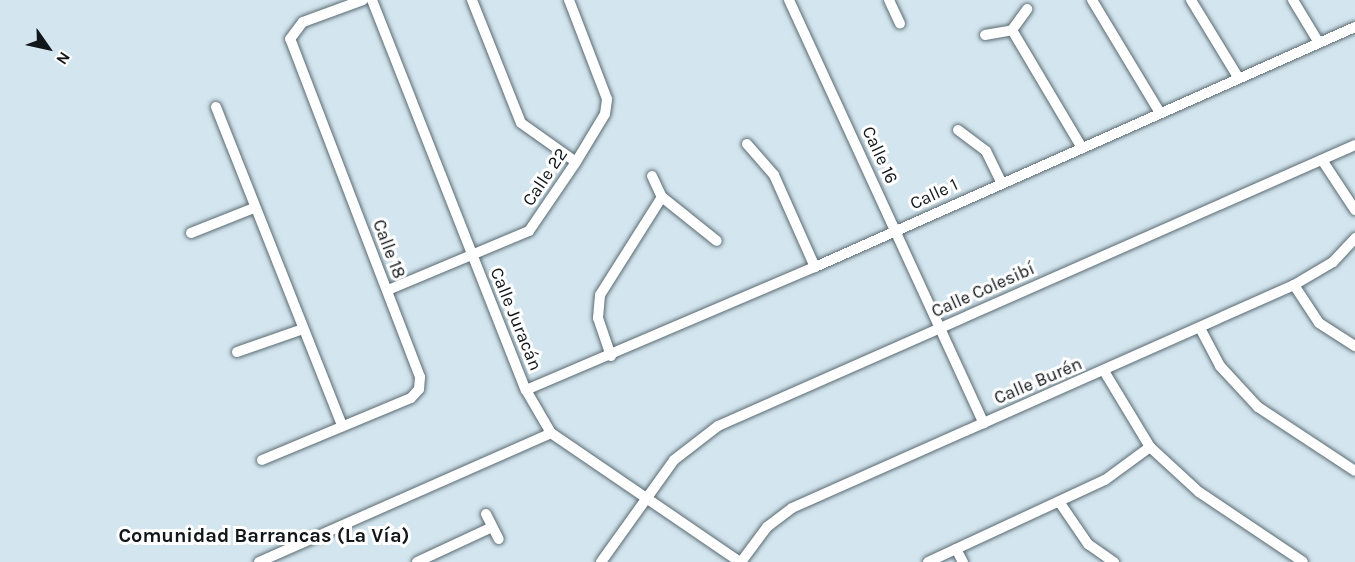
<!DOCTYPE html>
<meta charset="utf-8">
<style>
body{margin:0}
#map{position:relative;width:1355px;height:562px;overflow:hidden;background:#d3e5ee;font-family:Karla,sans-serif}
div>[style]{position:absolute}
.roads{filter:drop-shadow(0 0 2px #5a6a72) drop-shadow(0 0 2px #5a6a72)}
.minor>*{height:10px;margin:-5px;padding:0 5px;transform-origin:5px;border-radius:5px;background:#fff}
span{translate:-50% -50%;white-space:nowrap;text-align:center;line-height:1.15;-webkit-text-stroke:6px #fff;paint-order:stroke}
.street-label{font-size:18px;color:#101619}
.neighbourhood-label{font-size:20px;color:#101619;font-weight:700}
.north{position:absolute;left:18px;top:18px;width:60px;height:60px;-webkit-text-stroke:4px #fff;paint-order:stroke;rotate:124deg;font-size:16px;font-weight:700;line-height:24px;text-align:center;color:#101619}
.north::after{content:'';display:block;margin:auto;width:21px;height:27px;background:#101619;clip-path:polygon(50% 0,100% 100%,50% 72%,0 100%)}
</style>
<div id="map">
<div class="roads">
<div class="minor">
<div style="left:372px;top:0;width:419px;rotate:68.5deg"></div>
<div style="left:526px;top:390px;width:50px;rotate:59.8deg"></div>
<div style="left:551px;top:433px;width:229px;rotate:34.3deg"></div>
<div style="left:472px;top:0;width:132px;rotate:68.3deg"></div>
<div style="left:521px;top:123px;width:67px;rotate:35.3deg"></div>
<div style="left:789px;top:0;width:466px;rotate:65.3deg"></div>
<div style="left:889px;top:0;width:26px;rotate:65deg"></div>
<div style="left:1092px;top:0;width:130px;rotate:58.9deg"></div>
<div style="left:1191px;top:0;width:90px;rotate:58.6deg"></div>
<div style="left:1293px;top:0;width:50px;rotate:58.8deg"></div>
<div style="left:1012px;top:30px;width:135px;rotate:59.3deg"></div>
<div style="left:985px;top:35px;width:27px;rotate:-10deg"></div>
<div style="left:1012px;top:30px;width:26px;rotate:-54deg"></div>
<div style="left:216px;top:107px;width:342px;rotate:68.4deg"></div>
<div style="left:958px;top:130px;width:35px;rotate:37deg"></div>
<div style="left:986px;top:151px;width:34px;rotate:64deg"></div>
<div style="left:747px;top:144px;width:41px;rotate:48.9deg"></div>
<div style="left:774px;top:175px;width:101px;rotate:66deg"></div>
<div style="left:1322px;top:160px;width:60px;rotate:56.6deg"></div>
<div style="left:652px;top:176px;width:23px;rotate:65deg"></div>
<div style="left:662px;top:197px;width:70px;rotate:38.7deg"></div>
<div style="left:191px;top:233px;width:68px;rotate:-21.6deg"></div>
<div style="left:1294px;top:285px;width:45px;rotate:56.7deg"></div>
<div style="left:1319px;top:323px;width:43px;rotate:32.6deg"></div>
<div style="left:388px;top:290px;width:153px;rotate:-22.7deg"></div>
<div style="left:529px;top:231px;width:83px;rotate:-55.7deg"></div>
<div style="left:576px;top:162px;width:56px;rotate:-58.9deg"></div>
<div style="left:605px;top:114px;width:15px;rotate:-82deg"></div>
<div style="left:607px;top:99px;width:106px;rotate:-111deg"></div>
<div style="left:1200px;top:328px;width:43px;rotate:62.2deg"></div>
<div style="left:1220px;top:366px;width:56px;rotate:47.2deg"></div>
<div style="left:1258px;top:407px;width:116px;rotate:33.4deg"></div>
<div style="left:237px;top:352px;width:70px;rotate:-19.2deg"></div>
<div style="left:611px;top:356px;width:40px;rotate:-108.9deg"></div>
<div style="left:598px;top:318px;width:23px;rotate:-85deg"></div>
<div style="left:600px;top:295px;width:116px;rotate:-57.7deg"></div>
<div style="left:1104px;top:371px;width:89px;rotate:58.8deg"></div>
<div style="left:1150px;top:447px;width:67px;rotate:42.6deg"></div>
<div style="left:1199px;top:492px;width:125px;rotate:33.9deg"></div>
<div style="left:526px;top:390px;width:314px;rotate:-23.1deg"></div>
<div style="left:815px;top:267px;width:591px;rotate:-23.96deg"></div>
<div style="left:262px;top:460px;width:161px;rotate:-22.6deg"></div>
<div style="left:411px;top:398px;width:12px;rotate:-48deg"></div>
<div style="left:419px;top:389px;width:12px;rotate:-85deg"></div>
<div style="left:420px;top:377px;width:362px;rotate:-111deg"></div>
<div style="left:290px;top:39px;width:21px;rotate:-53deg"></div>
<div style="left:303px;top:22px;width:64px;rotate:-20.1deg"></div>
<div style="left:1060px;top:503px;width:50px;rotate:55.7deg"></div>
<div style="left:1088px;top:544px;width:32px;rotate:35deg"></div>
<div style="left:486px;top:514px;width:28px;rotate:63deg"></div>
<div style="left:956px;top:549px;width:15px;rotate:62deg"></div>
<div style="left:259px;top:562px;width:319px;rotate:-23.8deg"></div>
<div style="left:417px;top:562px;width:83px;rotate:-25deg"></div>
<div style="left:601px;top:562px;width:125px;rotate:-54.4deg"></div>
<div style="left:674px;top:460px;width:56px;rotate:-37.7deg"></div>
<div style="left:718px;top:426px;width:696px;rotate:-23.8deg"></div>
<div style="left:741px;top:562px;width:44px;rotate:-53.4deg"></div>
<div style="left:767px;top:527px;width:31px;rotate:-37deg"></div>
<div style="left:792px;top:508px;width:549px;rotate:-23.95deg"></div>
<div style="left:1294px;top:285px;width:45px;rotate:-30.5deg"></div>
<div style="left:1333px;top:262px;width:33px;rotate:-47deg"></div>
<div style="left:928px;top:562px;width:195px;rotate:-24.9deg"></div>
<div style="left:1105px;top:480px;width:56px;rotate:-36.3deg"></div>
</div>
</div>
<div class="street-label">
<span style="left:880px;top:155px;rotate:65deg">Calle 16</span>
<span style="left:545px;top:177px;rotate:-56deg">Calle 22</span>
<span style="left:934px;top:194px;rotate:-25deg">Calle 1</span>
<span style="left:389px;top:249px;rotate:69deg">Calle 18</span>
<span style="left:983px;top:290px;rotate:-24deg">Calle Colesibí</span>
<span style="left:516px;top:319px;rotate:68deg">Calle Juracán</span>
<span style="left:1038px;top:381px;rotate:-23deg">Calle Burén</span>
</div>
<div class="neighbourhood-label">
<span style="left:264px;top:535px">Comunidad Barrancas (La Vía)</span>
</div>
<div class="north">N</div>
</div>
